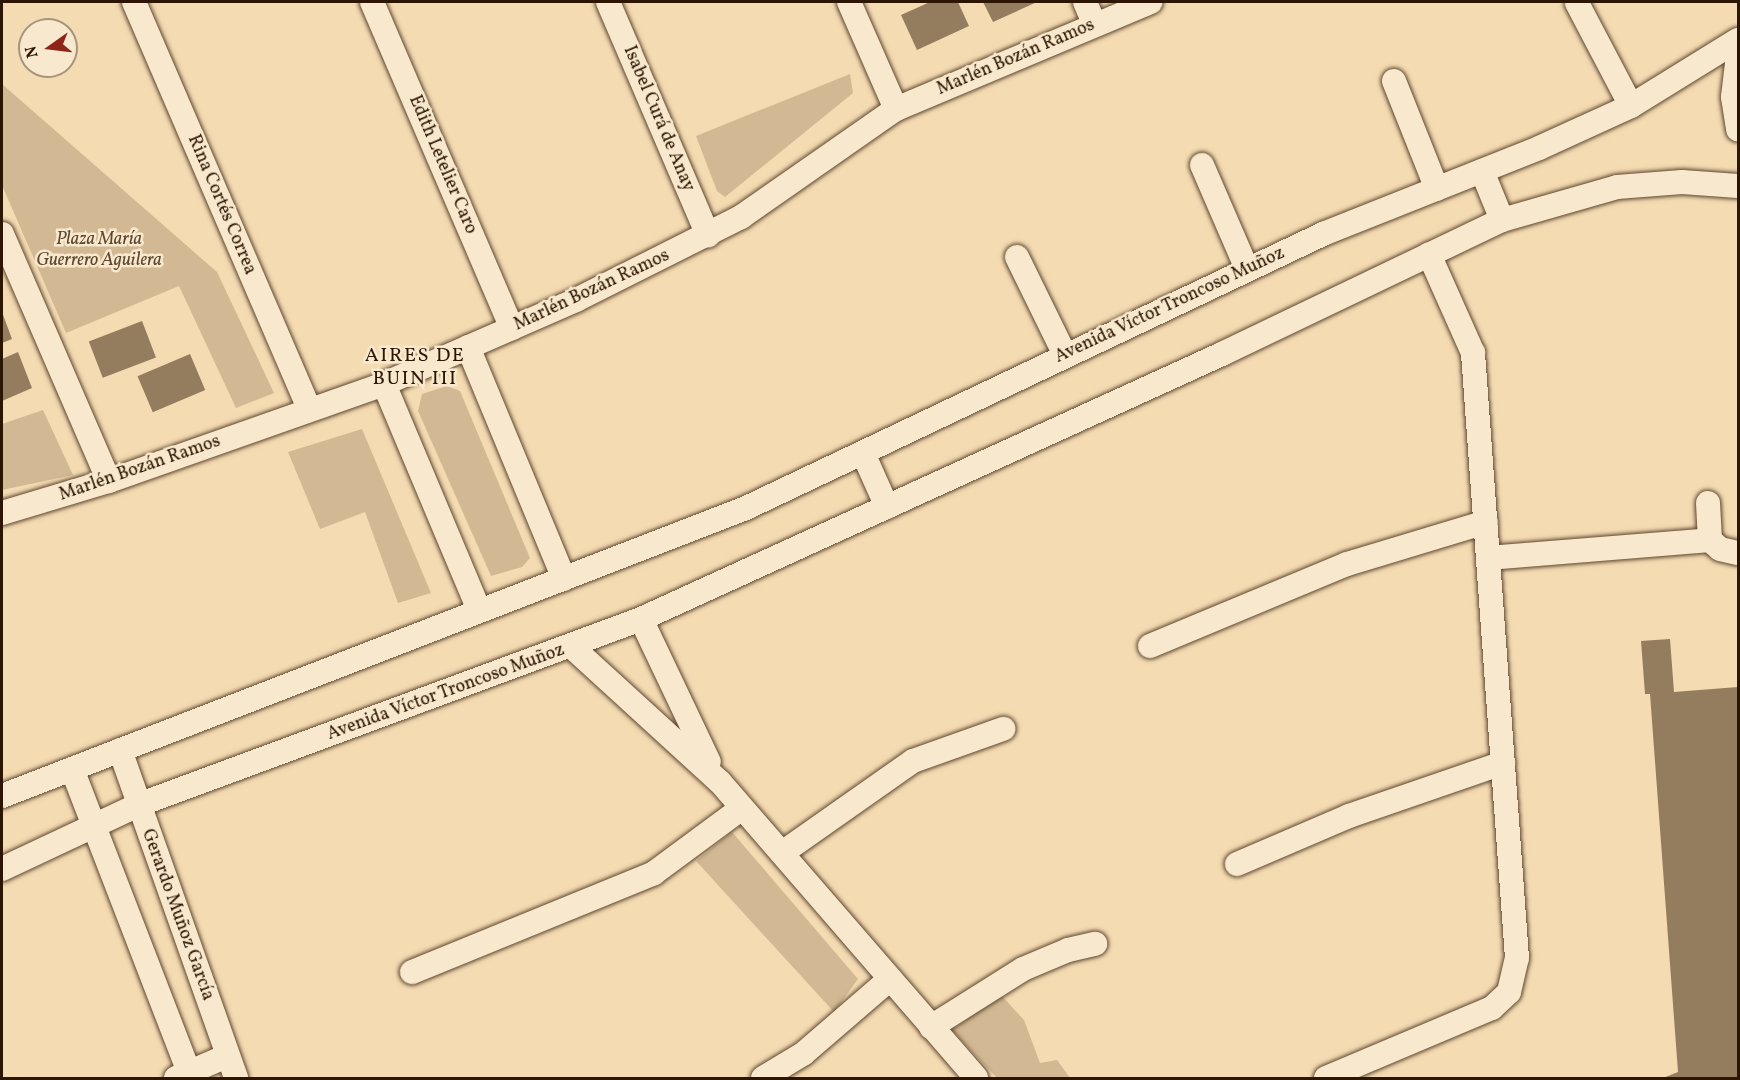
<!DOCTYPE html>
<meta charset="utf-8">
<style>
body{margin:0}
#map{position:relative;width:1740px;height:1080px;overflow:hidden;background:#f4dbb2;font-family:Vollkorn,serif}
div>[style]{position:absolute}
.green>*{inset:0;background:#d2b994}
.building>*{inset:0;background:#947c5e;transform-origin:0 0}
.roads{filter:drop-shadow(0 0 2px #5e462e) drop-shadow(0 0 2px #5e462e)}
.minor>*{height:24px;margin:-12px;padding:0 12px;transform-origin:12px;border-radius:12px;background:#f8e8cd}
span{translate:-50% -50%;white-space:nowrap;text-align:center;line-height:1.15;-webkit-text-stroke:5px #f8e8cd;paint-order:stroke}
.street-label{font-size:18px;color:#2c1502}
.park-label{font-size:18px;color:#5e462e;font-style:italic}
.neighbourhood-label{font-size:20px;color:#2c1502;letter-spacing:1.5px}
.frame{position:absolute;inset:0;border:3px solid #2c1502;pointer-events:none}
.north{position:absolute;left:18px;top:18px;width:60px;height:60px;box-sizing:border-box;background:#f8e8cd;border:2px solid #a6947c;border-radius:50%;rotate:256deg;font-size:16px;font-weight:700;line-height:24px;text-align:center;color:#2c1502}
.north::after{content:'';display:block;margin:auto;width:21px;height:27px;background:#8f2418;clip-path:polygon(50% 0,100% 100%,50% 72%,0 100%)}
</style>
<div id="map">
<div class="green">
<div style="clip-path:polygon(850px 74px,853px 93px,725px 197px,717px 191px,696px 136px)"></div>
<div style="clip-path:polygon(2px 84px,217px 272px,274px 393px,236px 408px,179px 286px,66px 333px,2px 185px)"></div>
<div style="clip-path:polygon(447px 386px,460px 391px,530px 558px,522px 567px,491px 576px,418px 411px,422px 394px)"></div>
<div style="clip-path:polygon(43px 410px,73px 475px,2px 490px,2px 424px)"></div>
<div style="clip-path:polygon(362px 429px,431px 593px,398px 603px,365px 512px,320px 529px,288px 452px)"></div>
<div style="clip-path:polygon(732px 832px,858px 979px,834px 1012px,696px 861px)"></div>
<div style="clip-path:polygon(1001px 995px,1024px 1020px,1040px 1063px,1057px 1060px,1070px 1078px,997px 1078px,952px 1030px)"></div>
</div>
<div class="building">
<div style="clip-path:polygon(930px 2px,958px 2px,969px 26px,917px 50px,901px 15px)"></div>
<div style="clip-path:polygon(983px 2px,1037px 2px,993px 22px)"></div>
<div style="clip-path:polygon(2px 312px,12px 339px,2px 343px)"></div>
<div style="left:142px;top:321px;width:39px;height:57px;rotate:69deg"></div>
<div style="clip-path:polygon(18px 352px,32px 388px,2px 401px,2px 359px)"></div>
<div style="left:190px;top:354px;width:39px;height:57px;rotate:67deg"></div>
<div style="clip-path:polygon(1670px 639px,1674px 692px,1738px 687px,1738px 1078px,1663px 1078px,1678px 1072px,1650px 694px,1645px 694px,1641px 641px)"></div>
</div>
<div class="roads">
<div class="minor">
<div style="left:134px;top:2px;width:443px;rotate:66.7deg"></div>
<div style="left:372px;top:2px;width:355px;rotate:66.8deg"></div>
<div style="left:608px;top:2px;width:254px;rotate:66.8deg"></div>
<div style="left:849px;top:2px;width:117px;rotate:66.3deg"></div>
<div style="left:1085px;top:2px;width:25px;rotate:67deg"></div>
<div style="left:1577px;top:3px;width:116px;rotate:62.3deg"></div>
<div style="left:1738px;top:55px;width:42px;rotate:96.8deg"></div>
<div style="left:1733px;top:97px;width:33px;rotate:81deg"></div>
<div style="left:1394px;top:81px;width:116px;rotate:68.3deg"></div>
<div style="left:1202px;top:165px;width:113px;rotate:66.6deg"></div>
<div style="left:1482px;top:171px;width:53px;rotate:67.8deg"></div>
<div style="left:2px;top:234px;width:269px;rotate:66.6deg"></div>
<div style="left:1017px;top:257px;width:109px;rotate:63.9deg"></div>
<div style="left:468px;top:347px;width:251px;rotate:67.5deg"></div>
<div style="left:384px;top:384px;width:245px;rotate:67.2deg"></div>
<div style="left:863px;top:453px;width:59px;rotate:66deg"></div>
<div style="left:1708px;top:503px;width:37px;rotate:87deg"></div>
<div style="left:1710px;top:540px;width:13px;rotate:42deg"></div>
<div style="left:1720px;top:549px;width:18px;rotate:13deg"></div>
<div style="left:2px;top:513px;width:112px;rotate:-16.7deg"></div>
<div style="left:109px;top:481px;width:292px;rotate:-19.4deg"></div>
<div style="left:384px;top:384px;width:210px;rotate:-23.6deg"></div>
<div style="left:576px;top:300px;width:185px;rotate:-26.7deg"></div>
<div style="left:741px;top:217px;width:189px;rotate:-34.9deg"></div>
<div style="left:896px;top:109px;width:276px;rotate:-22.8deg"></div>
<div style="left:1488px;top:558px;width:223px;rotate:-4.6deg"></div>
<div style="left:641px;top:619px;width:158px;rotate:64.6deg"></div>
<div style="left:1150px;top:646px;width:213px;rotate:-22.6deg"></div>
<div style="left:1347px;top:564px;width:145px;rotate:-16.8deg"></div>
<div style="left:572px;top:647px;width:200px;rotate:42.4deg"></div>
<div style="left:720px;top:782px;width:391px;rotate:49.1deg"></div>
<div style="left:120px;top:750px;width:348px;rotate:70.5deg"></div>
<div style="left:72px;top:769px;width:325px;rotate:68.9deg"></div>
<div style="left:2px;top:796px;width:798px;rotate:-21.16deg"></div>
<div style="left:746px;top:508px;width:639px;rotate:-25.4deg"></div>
<div style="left:1323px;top:234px;width:232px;rotate:-21.7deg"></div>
<div style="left:1539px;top:148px;width:101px;rotate:-24.5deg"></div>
<div style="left:1631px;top:106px;width:126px;rotate:-31.7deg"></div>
<div style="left:782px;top:853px;width:160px;rotate:-35.1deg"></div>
<div style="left:913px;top:761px;width:96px;rotate:-19.6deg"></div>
<div style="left:1237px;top:864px;width:122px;rotate:-23.2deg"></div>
<div style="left:1349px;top:816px;width:163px;rotate:-19deg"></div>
<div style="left:2px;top:869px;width:150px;rotate:-25.2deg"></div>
<div style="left:138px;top:805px;width:536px;rotate:-20.29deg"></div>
<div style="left:641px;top:619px;width:639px;rotate:-24.52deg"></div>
<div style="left:1222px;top:354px;width:310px;rotate:-25.6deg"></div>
<div style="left:1502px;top:220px;width:120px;rotate:-16deg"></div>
<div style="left:1617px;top:187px;width:65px;rotate:-4.4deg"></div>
<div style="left:1682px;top:182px;width:56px;rotate:4.1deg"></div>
<div style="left:412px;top:972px;width:261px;rotate:-22.2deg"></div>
<div style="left:654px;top:873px;width:109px;rotate:-36.5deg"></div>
<div style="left:931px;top:1027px;width:109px;rotate:-32.2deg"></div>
<div style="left:1023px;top:969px;width:49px;rotate:-22.9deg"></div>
<div style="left:1068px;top:950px;width:28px;rotate:-13deg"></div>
<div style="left:176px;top:1078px;width:56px;rotate:-23.3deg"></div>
<div style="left:763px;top:1078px;width:47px;rotate:-31deg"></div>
<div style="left:803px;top:1054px;width:115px;rotate:-40.8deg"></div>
<div style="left:1326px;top:1078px;width:180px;rotate:-22.9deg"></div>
<div style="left:1492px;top:1008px;width:23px;rotate:-43deg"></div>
<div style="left:1509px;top:992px;width:35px;rotate:-77deg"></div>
<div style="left:1517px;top:958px;width:607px;rotate:-94.16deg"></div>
<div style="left:1473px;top:353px;width:108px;rotate:-114deg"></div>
</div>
</div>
<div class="street-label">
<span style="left:1016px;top:58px;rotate:-23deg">Marlén Bozán Ramos</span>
<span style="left:658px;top:119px;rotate:67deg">Isabel Curá de Anay</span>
<span style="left:442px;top:165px;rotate:67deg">Edith Letelier Caro</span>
<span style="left:221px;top:205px;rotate:67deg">Rina Cortés Correa</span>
<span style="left:592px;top:291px;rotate:-25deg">Marlén Bozán Ramos</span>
<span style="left:1170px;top:306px;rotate:-25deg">Avenida Víctor Troncoso Muñoz</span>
<span style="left:140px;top:469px;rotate:-19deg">Marlén Bozán Ramos</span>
<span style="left:446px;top:693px;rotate:-20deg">Avenida Víctor Troncoso Muñoz</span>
<span style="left:177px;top:915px;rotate:70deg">Gerardo Muñoz García</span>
</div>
<div class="park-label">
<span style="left:99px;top:251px">Plaza María<br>Guerrero Aguilera</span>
</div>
<div class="neighbourhood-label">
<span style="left:415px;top:368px">AIRES DE<br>BUIN III</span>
</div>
<div class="frame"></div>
<div class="north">N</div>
</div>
